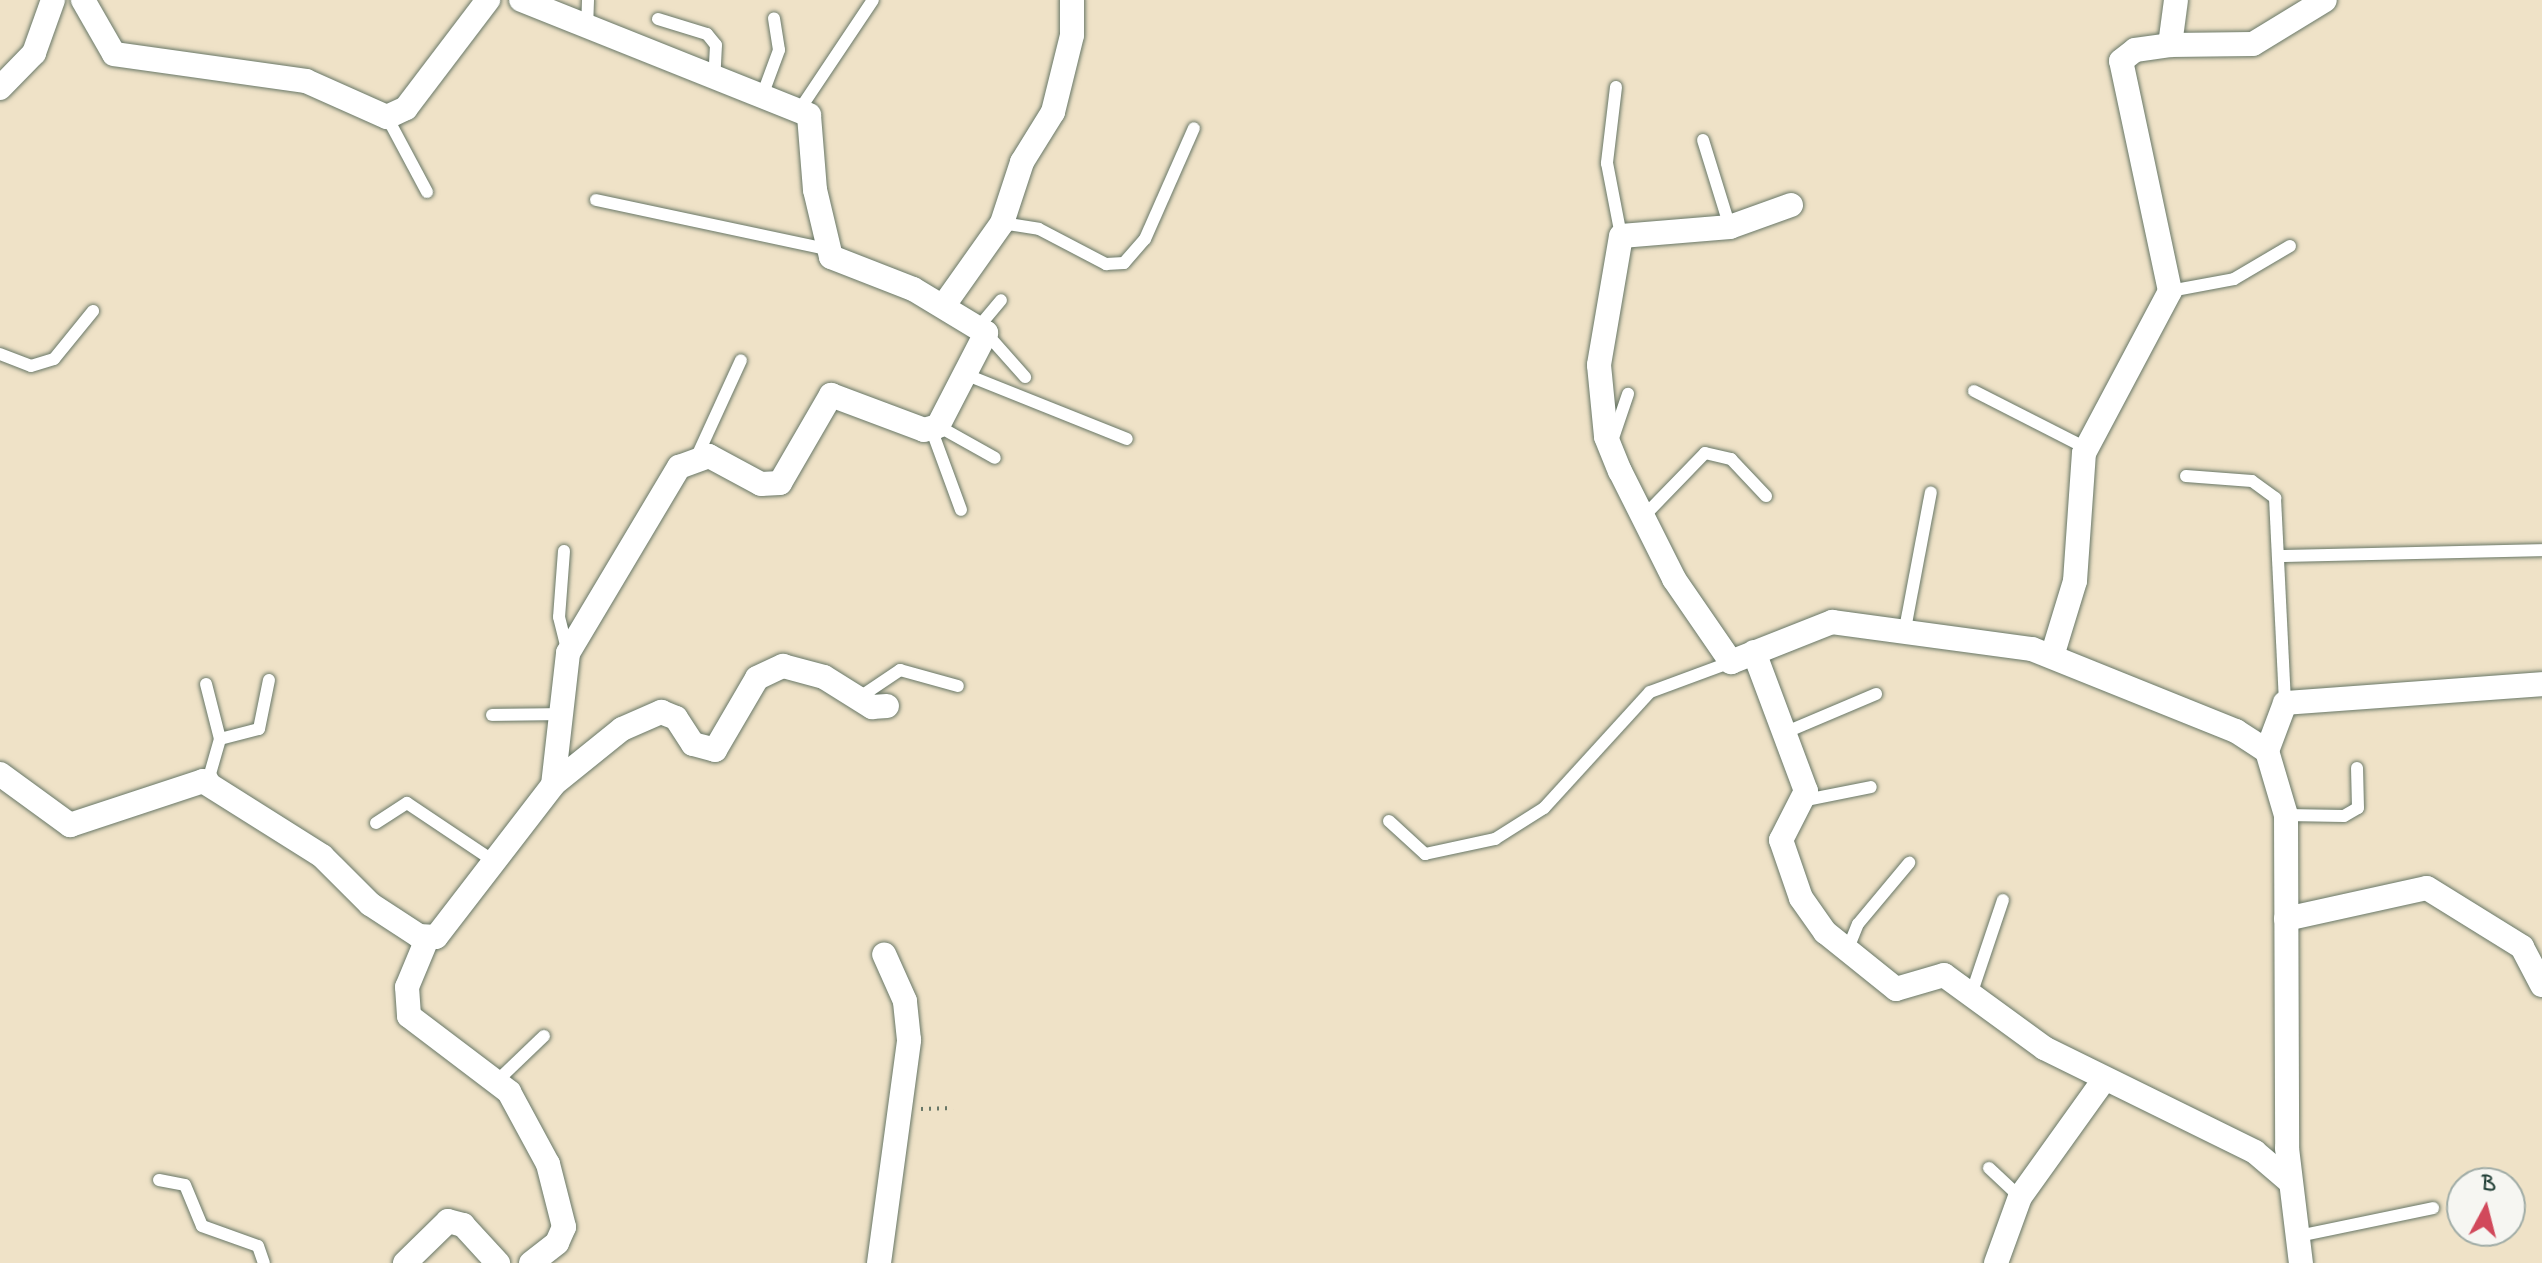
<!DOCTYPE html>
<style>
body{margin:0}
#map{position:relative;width:2542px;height:1263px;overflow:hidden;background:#efe2c7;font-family:"Indie Flower",sans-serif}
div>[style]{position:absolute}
.path>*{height:4px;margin-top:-2px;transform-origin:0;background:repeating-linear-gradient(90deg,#687767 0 2px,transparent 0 8px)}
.roads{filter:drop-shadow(0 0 2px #687767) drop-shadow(0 0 2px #687767)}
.lane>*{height:12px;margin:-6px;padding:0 6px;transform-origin:6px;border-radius:6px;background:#fff}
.street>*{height:24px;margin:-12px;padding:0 12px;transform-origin:12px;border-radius:12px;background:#fff}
span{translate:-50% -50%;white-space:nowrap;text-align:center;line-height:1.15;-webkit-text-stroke:8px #f6f6f2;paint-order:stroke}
.north{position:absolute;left:2446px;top:1167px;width:80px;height:80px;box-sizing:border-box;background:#f6f6f2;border:2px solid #a0aca6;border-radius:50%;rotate:7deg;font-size:22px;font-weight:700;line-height:32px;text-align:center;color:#1f3d34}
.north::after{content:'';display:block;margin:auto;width:28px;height:36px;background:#d1495b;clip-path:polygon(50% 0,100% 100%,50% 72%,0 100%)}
</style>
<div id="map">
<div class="path">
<div style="left:921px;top:1109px;width:32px;rotate:-2deg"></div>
</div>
<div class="roads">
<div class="lane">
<div style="left:658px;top:19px;width:51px;rotate:17deg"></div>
<div style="left:707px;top:34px;width:14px;rotate:51deg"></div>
<div style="left:716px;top:45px;width:35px;rotate:93deg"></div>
<div style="left:587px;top:29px;width:29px;rotate:-88deg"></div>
<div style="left:1616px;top:87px;width:77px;rotate:96.8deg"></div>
<div style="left:1607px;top:163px;width:74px;rotate:79.1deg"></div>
<div style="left:762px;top:96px;width:49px;rotate:-69.7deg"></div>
<div style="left:779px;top:50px;width:32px;rotate:-99deg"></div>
<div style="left:800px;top:109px;width:131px;rotate:-56.2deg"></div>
<div style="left:387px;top:117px;width:85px;rotate:61.9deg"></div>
<div style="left:1703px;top:140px;width:91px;rotate:72.8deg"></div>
<div style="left:596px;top:200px;width:236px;rotate:12deg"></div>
<div style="left:1002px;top:223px;width:37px;rotate:9deg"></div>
<div style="left:1039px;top:229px;width:76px;rotate:27.6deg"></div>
<div style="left:1106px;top:264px;width:18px;rotate:-3deg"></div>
<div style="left:1124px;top:263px;width:32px;rotate:-49deg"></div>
<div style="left:1145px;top:239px;width:121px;rotate:-66.2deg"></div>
<div style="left:2170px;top:291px;width:65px;rotate:-10.6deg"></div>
<div style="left:2234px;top:279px;width:65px;rotate:-30.5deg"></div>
<div style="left:981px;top:324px;width:31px;rotate:-50deg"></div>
<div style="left:986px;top:333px;width:59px;rotate:48.4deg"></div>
<div style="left:0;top:354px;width:33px;rotate:21deg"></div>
<div style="left:31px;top:366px;width:24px;rotate:-17deg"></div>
<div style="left:54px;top:359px;width:62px;rotate:-50.9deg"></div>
<div style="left:967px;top:375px;width:172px;rotate:21.8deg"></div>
<div style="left:1974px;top:391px;width:126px;rotate:27deg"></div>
<div style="left:938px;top:426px;width:65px;rotate:29.3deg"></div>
<div style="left:932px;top:431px;width:84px;rotate:69.8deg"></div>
<div style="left:1612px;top:441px;width:50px;rotate:-71.2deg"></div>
<div style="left:698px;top:454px;width:103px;rotate:-65.4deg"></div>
<div style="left:2186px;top:476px;width:66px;rotate:4.3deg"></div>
<div style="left:2252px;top:481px;width:29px;rotate:36deg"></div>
<div style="left:2275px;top:498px;width:205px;rotate:87.2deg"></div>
<div style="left:1643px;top:517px;width:89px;rotate:-45.9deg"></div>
<div style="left:1705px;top:453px;width:27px;rotate:13deg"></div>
<div style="left:1731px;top:459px;width:51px;rotate:46.6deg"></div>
<div style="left:564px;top:551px;width:66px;rotate:94.3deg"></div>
<div style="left:559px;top:617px;width:34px;rotate:76deg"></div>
<div style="left:2279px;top:556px;width:263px;rotate:-1.3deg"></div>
<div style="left:1905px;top:629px;width:139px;rotate:-79.3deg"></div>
<div style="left:206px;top:684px;width:57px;rotate:75.7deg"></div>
<div style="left:220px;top:739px;width:36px;rotate:106deg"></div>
<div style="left:210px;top:774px;width:10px;rotate:61deg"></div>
<div style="left:857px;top:699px;width:52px;rotate:-34deg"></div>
<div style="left:900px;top:670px;width:60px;rotate:15.4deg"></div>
<div style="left:492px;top:715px;width:69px;rotate:-0.8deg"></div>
<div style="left:1784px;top:733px;width:100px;rotate:-23deg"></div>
<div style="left:220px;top:739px;width:40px;rotate:-14.4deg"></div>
<div style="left:259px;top:729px;width:50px;rotate:-78.5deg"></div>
<div style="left:1806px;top:800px;width:66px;rotate:-11.3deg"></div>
<div style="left:2286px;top:815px;width:58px;rotate:1deg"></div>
<div style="left:2344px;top:816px;width:16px;rotate:-30deg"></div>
<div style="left:2358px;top:808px;width:40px;rotate:-91.4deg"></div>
<div style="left:1389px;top:821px;width:49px;rotate:42.5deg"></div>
<div style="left:1425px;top:854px;width:72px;rotate:-12.1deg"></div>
<div style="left:1495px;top:839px;width:58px;rotate:-32.3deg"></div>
<div style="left:1544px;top:808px;width:157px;rotate:-47.6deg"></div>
<div style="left:1650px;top:692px;width:86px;rotate:-20.3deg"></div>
<div style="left:376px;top:823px;width:37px;rotate:-33deg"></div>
<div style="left:407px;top:803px;width:106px;rotate:33.8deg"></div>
<div style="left:1847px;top:951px;width:29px;rotate:-68deg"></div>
<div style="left:1858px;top:924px;width:80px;rotate:-50.1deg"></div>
<div style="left:1972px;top:992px;width:97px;rotate:-71.4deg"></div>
<div style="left:497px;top:1081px;width:65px;rotate:-43.8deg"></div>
<div style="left:1989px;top:1168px;width:42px;rotate:43.1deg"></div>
<div style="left:159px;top:1180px;width:26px;rotate:11deg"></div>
<div style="left:185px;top:1185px;width:44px;rotate:67.5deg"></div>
<div style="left:202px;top:1226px;width:59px;rotate:19.7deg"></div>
<div style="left:258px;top:1246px;width:18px;rotate:71deg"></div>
<div style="left:2299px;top:1236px;width:137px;rotate:-11.8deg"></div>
</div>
<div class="street">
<div style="left:83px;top:0;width:62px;rotate:60.1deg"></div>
<div style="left:114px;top:54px;width:194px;rotate:8deg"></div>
<div style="left:306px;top:81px;width:89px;rotate:24deg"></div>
<div style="left:387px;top:117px;width:21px;rotate:-25deg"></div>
<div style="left:406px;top:108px;width:136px;rotate:-52.8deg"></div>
<div style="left:2170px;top:45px;width:45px;rotate:-82.4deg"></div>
<div style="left:0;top:88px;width:49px;rotate:-45.8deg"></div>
<div style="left:34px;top:53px;width:56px;rotate:-70.3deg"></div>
<div style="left:1791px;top:205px;width:65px;rotate:160.2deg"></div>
<div style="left:1730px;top:227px;width:109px;rotate:175.3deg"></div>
<div style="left:1621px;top:236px;width:131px;rotate:99.7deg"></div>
<div style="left:1599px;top:365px;width:72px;rotate:84.4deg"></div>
<div style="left:1606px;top:437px;width:37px;rotate:68deg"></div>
<div style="left:1620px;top:471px;width:121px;rotate:63.4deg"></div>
<div style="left:1674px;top:579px;width:101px;rotate:55.5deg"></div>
<div style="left:1731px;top:662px;width:109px;rotate:-21.6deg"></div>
<div style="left:1832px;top:622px;width:202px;rotate:7.7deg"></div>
<div style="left:2032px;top:649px;width:220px;rotate:21.9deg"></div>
<div style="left:2236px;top:731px;width:37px;rotate:33deg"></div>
<div style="left:2267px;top:751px;width:67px;rotate:73.5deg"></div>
<div style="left:2286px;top:815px;width:333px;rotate:89.8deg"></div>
<div style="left:2287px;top:1148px;width:116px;rotate:83.1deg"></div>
<div style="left:944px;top:305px;width:100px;rotate:-54.7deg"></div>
<div style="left:1002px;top:223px;width:64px;rotate:-71.8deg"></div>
<div style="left:1022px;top:162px;width:59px;rotate:-58.2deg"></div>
<div style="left:1053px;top:112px;width:79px;rotate:-76.1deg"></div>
<div style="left:1072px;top:35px;width:35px;rotate:-90deg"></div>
<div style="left:1754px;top:652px;width:148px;rotate:69.5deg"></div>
<div style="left:1806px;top:791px;width:55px;rotate:117deg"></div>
<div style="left:1781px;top:840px;width:61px;rotate:71deg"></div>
<div style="left:1801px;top:898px;width:42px;rotate:54.8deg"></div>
<div style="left:1825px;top:932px;width:91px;rotate:38.8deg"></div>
<div style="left:1896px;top:989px;width:50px;rotate:-16.3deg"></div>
<div style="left:1944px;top:975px;width:124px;rotate:36.1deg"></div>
<div style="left:2044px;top:1048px;width:235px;rotate:26.2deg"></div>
<div style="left:2255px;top:1152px;width:45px;rotate:40.5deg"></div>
<div style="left:2053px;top:653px;width:75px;rotate:-73deg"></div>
<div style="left:2075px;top:581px;width:128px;rotate:-86deg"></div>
<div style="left:2084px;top:453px;width:183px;rotate:-62deg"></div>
<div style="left:2170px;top:291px;width:235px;rotate:-102deg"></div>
<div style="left:2121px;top:61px;width:18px;rotate:-38deg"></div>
<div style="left:2135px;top:50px;width:35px;rotate:-8deg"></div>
<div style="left:2170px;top:45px;width:83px;rotate:-0.7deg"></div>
<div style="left:2253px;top:44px;width:84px;rotate:-31.4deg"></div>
<div style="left:2267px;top:751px;width:51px;rotate:-69.4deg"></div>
<div style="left:2285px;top:703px;width:258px;rotate:-4.2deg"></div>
<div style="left:0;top:774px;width:87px;rotate:36.1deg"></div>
<div style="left:70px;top:825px;width:140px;rotate:-18.3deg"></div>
<div style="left:203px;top:781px;width:141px;rotate:32.2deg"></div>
<div style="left:322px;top:856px;width:68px;rotate:45deg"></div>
<div style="left:370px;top:904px;width:59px;rotate:33.1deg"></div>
<div style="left:419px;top:936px;width:17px;rotate:3deg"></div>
<div style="left:436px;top:937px;width:192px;rotate:-52.4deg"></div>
<div style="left:553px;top:785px;width:133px;rotate:-83.5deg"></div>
<div style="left:568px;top:653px;width:217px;rotate:-59.2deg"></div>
<div style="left:679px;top:467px;width:32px;rotate:-20deg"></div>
<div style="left:709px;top:456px;width:59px;rotate:28.3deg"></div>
<div style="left:761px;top:484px;width:19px;rotate:-3deg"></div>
<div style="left:780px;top:483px;width:102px;rotate:-59.9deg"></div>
<div style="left:831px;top:395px;width:99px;rotate:20.6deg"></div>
<div style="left:924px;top:430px;width:15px;rotate:-16deg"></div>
<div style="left:938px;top:426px;width:105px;rotate:-62.7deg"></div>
<div style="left:986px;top:333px;width:85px;rotate:-148.9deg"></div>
<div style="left:913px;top:289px;width:88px;rotate:-158.7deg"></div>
<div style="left:831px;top:257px;width:69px;rotate:-103.4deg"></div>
<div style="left:815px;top:190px;width:75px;rotate:-94.6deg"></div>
<div style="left:809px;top:115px;width:310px;rotate:-158.2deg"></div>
<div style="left:555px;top:783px;width:86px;rotate:-38.9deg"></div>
<div style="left:622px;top:729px;width:43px;rotate:-23.6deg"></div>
<div style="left:661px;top:712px;width:16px;rotate:22deg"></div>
<div style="left:676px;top:718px;width:31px;rotate:57deg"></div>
<div style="left:693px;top:744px;width:23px;rotate:15deg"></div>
<div style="left:715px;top:750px;width:83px;rotate:-59.7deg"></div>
<div style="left:757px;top:678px;width:29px;rotate:-25deg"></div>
<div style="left:783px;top:666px;width:42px;rotate:15deg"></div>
<div style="left:824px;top:677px;width:57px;rotate:32deg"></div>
<div style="left:872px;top:707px;width:15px;rotate:-4deg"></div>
<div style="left:2286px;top:919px;width:144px;rotate:-12.4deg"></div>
<div style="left:2427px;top:888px;width:112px;rotate:31.8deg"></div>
<div style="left:2522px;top:947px;width:43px;rotate:62.2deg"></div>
<div style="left:427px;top:939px;width:52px;rotate:112.6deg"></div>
<div style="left:407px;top:987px;width:29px;rotate:86deg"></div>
<div style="left:409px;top:1016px;width:126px;rotate:37.2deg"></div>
<div style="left:509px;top:1092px;width:82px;rotate:61.6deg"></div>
<div style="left:548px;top:1164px;width:65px;rotate:75.7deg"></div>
<div style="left:564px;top:1227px;width:17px;rotate:114deg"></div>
<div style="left:557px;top:1243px;width:33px;rotate:142deg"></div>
<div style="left:405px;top:1263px;width:60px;rotate:-44.3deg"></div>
<div style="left:448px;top:1221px;width:16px;rotate:15deg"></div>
<div style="left:463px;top:1225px;width:52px;rotate:47.4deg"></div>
<div style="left:879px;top:1263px;width:225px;rotate:-82.3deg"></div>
<div style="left:909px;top:1040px;width:39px;rotate:-96deg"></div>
<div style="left:905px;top:1001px;width:51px;rotate:-114.1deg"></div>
<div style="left:1996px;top:1263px;width:70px;rotate:-70deg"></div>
<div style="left:2020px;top:1197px;width:143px;rotate:-54.4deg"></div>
</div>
</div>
<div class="north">B</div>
</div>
